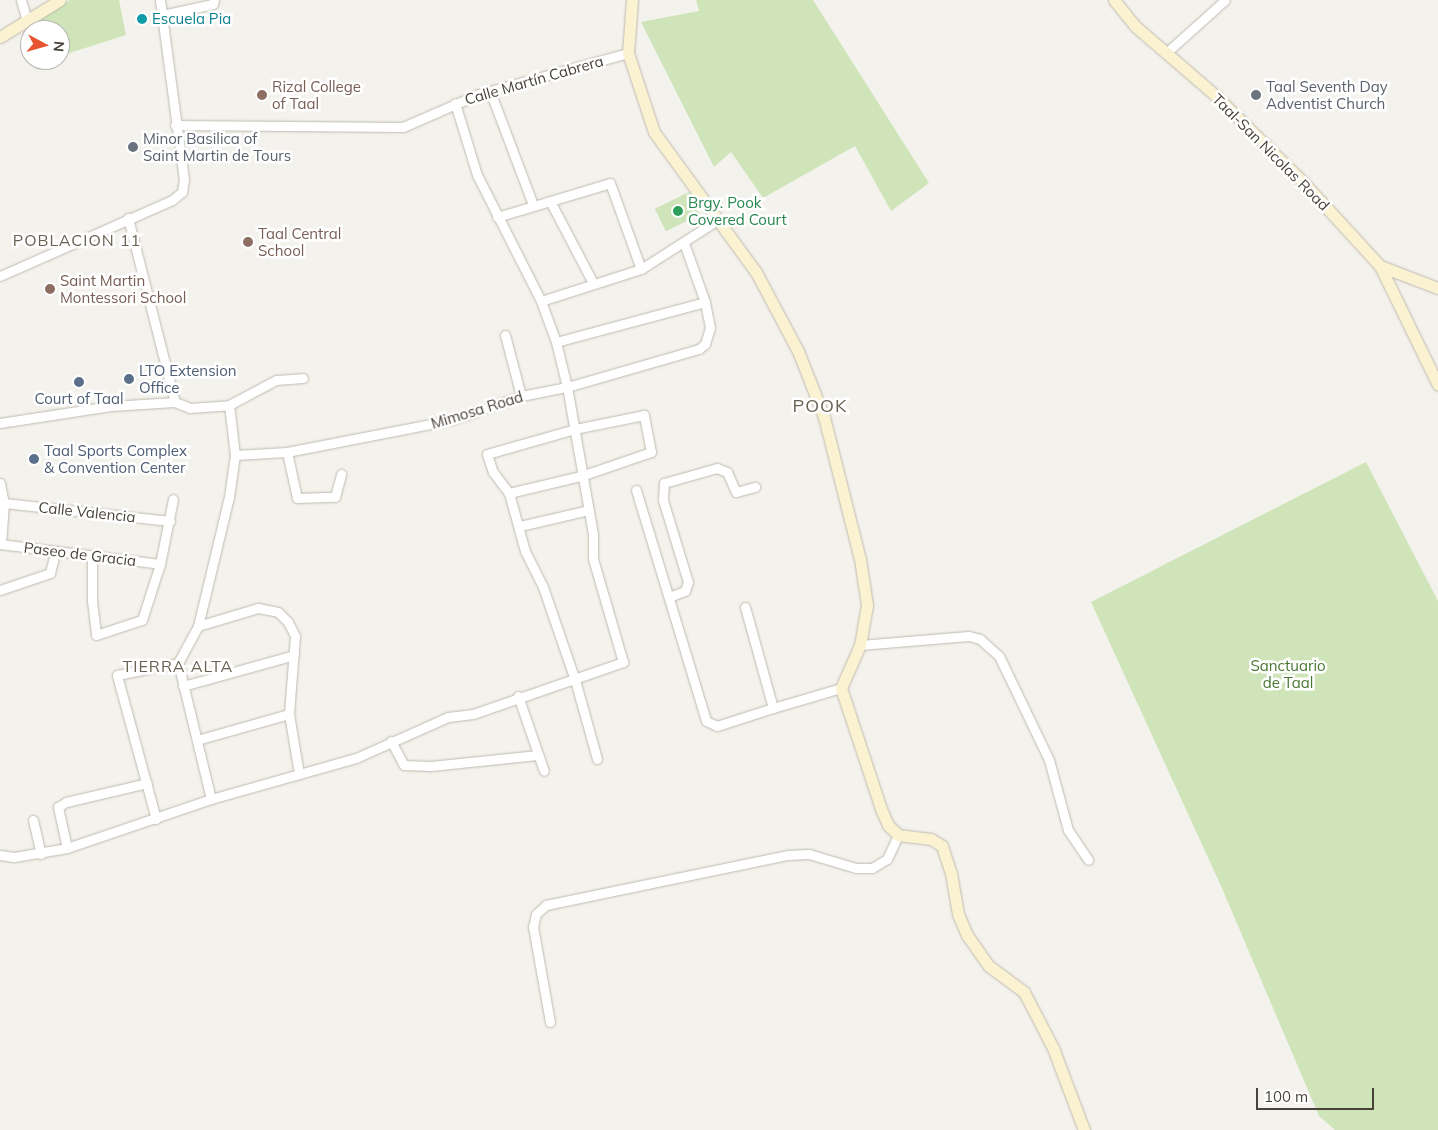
<!DOCTYPE html>
<meta charset="utf-8">
<style>
body{margin:0}
#map{position:relative;width:1438px;height:1130px;overflow:hidden;background:#f4f2ec;font-family:Mulish,sans-serif}
div>[style]{position:absolute}
.green>*{inset:0;background:#cfe5b9;transform-origin:0 0}
.roads{filter:drop-shadow(0 0 1px #bfbaaf) drop-shadow(0 0 1px #bfbaaf)}
.street>*{height:9px;margin:-4.5px;padding:0 4.5px;transform-origin:4.5px;border-radius:4.5px;background:#fff}
.secondary>*{height:11px;margin:-5.5px;padding:0 5.5px;transform-origin:5.5px;border-radius:5.5px;background:#faf2d0}
.dots>*{width:14px;height:14px;translate:-50% -50%;box-sizing:border-box;border:2px solid #fff;border-radius:50%}
span{translate:-50% -50%;white-space:nowrap;text-align:center;line-height:1.15;-webkit-text-stroke:5px #fff;paint-order:stroke}
.culture-label{font-size:15px;color:#0d838f}
.left{translate:0 -50%;text-align:left}
.street-label{font-size:15px;color:#48433a}
.education-label{font-size:15px;color:#785e54}
.worship-label{font-size:15px;color:#5b616d}
.leisure-label{font-size:15px;color:#27864d}
.service-label{font-size:15px;color:#4e5e75}
.park-label{font-size:15px;color:#487631}
.neighbourhood-label{font-size:16px;color:#6a6252;letter-spacing:1px}
.quarter-label{font-size:18px;color:#6a6252;letter-spacing:1px}
.north{position:absolute;left:20px;top:20px;width:50px;height:50px;box-sizing:border-box;background:#fff;border:1px solid #b6b4b0;border-radius:50%;rotate:96deg;font-size:14px;font-weight:700;line-height:20px;text-align:center;color:#48433a}
.north::after{content:'';display:block;margin:auto;width:18px;height:22px;background:#e75530;clip-path:polygon(50% 0,100% 100%,50% 72%,0 100%)}
.scale{position:absolute;left:1256px;top:1088px;width:118px;height:22px;box-sizing:border-box;border:2px solid #48433a;border-top:0;padding-left:6px;font-size:15px;line-height:18px;white-space:nowrap;color:#48433a;-webkit-text-stroke:4px #fff;paint-order:stroke}
</style>
<div id="map">
<div class="green">
<div style="clip-path:polygon(70px 0,119px 0,126px 35px,60px 56px,60px 30px,39px 30px,36px 21px)"></div>
<div style="clip-path:polygon(696px 0,813px 0,929px 183px,891px 211px,855px 146px,763px 198px,731px 152px,714px 167px,641px 22px,699px 11px)"></div>
<div style="left:689px;top:192px;width:25px;height:38px;rotate:64deg"></div>
<div style="clip-path:polygon(1366px 462px,1438px 601px,1438px 1130px,1335px 1130px,1319px 1116px,1221px 886px,1091px 602px)"></div>
</div>
<div class="roads">
<div class="street">
<div style="left:21px;top:0;width:22px;rotate:74deg"></div>
<div style="left:162px;top:15px;width:52px;rotate:-12.2deg"></div>
<div style="left:213px;top:4px;width:4px;rotate:-76deg"></div>
<div style="left:1166px;top:53px;width:79px;rotate:-41.9deg"></div>
<div style="left:490px;top:91px;width:122px;rotate:69.3deg"></div>
<div style="left:175px;top:125px;width:228px;rotate:0.5deg"></div>
<div style="left:403px;top:127px;width:83px;rotate:-23.5deg"></div>
<div style="left:479px;top:94px;width:155px;rotate:-15.4deg"></div>
<div style="left:550px;top:201px;width:93px;rotate:62.3deg"></div>
<div style="left:497px;top:217px;width:118px;rotate:-16.7deg"></div>
<div style="left:610px;top:183px;width:91px;rotate:70.2deg"></div>
<div style="left:128px;top:218px;width:190px;rotate:75.7deg"></div>
<div style="left:0;top:276px;width:188px;rotate:-23.8deg"></div>
<div style="left:172px;top:200px;width:13px;rotate:-39deg"></div>
<div style="left:182px;top:192px;width:12px;rotate:-81deg"></div>
<div style="left:184px;top:180px;width:182px;rotate:-97.6deg"></div>
<div style="left:541px;top:301px;width:105px;rotate:-17.7deg"></div>
<div style="left:641px;top:269px;width:89px;rotate:-32.6deg"></div>
<div style="left:505px;top:335px;width:63px;rotate:75.3deg"></div>
<div style="left:556px;top:342px;width:154px;rotate:-15deg"></div>
<div style="left:0;top:423px;width:112px;rotate:-8.7deg"></div>
<div style="left:111px;top:406px;width:64px;rotate:-3.6deg"></div>
<div style="left:175px;top:402px;width:16px;rotate:22deg"></div>
<div style="left:190px;top:408px;width:39px;rotate:-4deg"></div>
<div style="left:229px;top:405px;width:53px;rotate:-28deg"></div>
<div style="left:276px;top:380px;width:27px;rotate:-4deg"></div>
<div style="left:287px;top:452px;width:47px;rotate:77.7deg"></div>
<div style="left:297px;top:498px;width:38px;rotate:-2deg"></div>
<div style="left:335px;top:497px;width:24px;rotate:-75deg"></div>
<div style="left:235px;top:455px;width:52px;rotate:-3.3deg"></div>
<div style="left:287px;top:452px;width:168px;rotate:-11deg"></div>
<div style="left:452px;top:420px;width:73px;rotate:-19.2deg"></div>
<div style="left:521px;top:396px;width:47px;rotate:-11.1deg"></div>
<div style="left:567px;top:387px;width:137px;rotate:-16.1deg"></div>
<div style="left:699px;top:349px;width:8px;rotate:-40deg"></div>
<div style="left:705px;top:344px;width:17px;rotate:-73deg"></div>
<div style="left:710px;top:328px;width:26px;rotate:-101deg"></div>
<div style="left:705px;top:302px;width:63px;rotate:-109.6deg"></div>
<div style="left:0;top:483px;width:20px;rotate:79deg"></div>
<div style="left:4px;top:503px;width:41px;rotate:94.2deg"></div>
<div style="left:636px;top:490px;width:241px;rotate:73.1deg"></div>
<div style="left:706px;top:721px;width:12px;rotate:24deg"></div>
<div style="left:717px;top:726px;width:59px;rotate:-17.8deg"></div>
<div style="left:509px;top:493px;width:74px;rotate:-13.3deg"></div>
<div style="left:581px;top:476px;width:74px;rotate:-18.9deg"></div>
<div style="left:651px;top:452px;width:38px;rotate:-101deg"></div>
<div style="left:644px;top:415px;width:70px;rotate:168.5deg"></div>
<div style="left:575px;top:429px;width:91px;rotate:164.1deg"></div>
<div style="left:487px;top:454px;width:19px;rotate:72deg"></div>
<div style="left:493px;top:472px;width:26px;rotate:53deg"></div>
<div style="left:509px;top:493px;width:60px;rotate:74.6deg"></div>
<div style="left:525px;top:551px;width:40px;rotate:63.4deg"></div>
<div style="left:543px;top:587px;width:98px;rotate:71deg"></div>
<div style="left:575px;top:680px;width:82px;rotate:74.4deg"></div>
<div style="left:4px;top:503px;width:167px;rotate:6.2deg"></div>
<div style="left:520px;top:526px;width:70px;rotate:-13.2deg"></div>
<div style="left:0;top:544px;width:161px;rotate:7.1deg"></div>
<div style="left:92px;top:556px;width:45px;rotate:90deg"></div>
<div style="left:92px;top:601px;width:34px;rotate:83deg"></div>
<div style="left:96px;top:635px;width:48px;rotate:-18.1deg"></div>
<div style="left:142px;top:620px;width:59px;rotate:-72.2deg"></div>
<div style="left:160px;top:564px;width:66px;rotate:-78.7deg"></div>
<div style="left:0;top:590px;width:53px;rotate:-18.8deg"></div>
<div style="left:50px;top:573px;width:21px;rotate:-76deg"></div>
<div style="left:669px;top:597px;width:17px;rotate:-21deg"></div>
<div style="left:685px;top:591px;width:9px;rotate:-72deg"></div>
<div style="left:688px;top:582px;width:86px;rotate:-107deg"></div>
<div style="left:663px;top:500px;width:17px;rotate:-87deg"></div>
<div style="left:664px;top:483px;width:55px;rotate:-15.8deg"></div>
<div style="left:717px;top:468px;width:11px;rotate:22deg"></div>
<div style="left:727px;top:472px;width:22px;rotate:66deg"></div>
<div style="left:736px;top:492px;width:20px;rotate:-15deg"></div>
<div style="left:745px;top:607px;width:105px;rotate:74.5deg"></div>
<div style="left:773px;top:708px;width:71px;rotate:-16.4deg"></div>
<div style="left:198px;top:626px;width:63px;rotate:-16.7deg"></div>
<div style="left:258px;top:608px;width:20px;rotate:11deg"></div>
<div style="left:278px;top:612px;width:14px;rotate:45deg"></div>
<div style="left:288px;top:622px;width:16px;rotate:63deg"></div>
<div style="left:295px;top:636px;width:78px;rotate:94.4deg"></div>
<div style="left:289px;top:714px;width:61px;rotate:80.5deg"></div>
<div style="left:860px;top:645px;width:109px;rotate:-4.7deg"></div>
<div style="left:969px;top:636px;width:11px;rotate:15deg"></div>
<div style="left:980px;top:639px;width:25px;rotate:42deg"></div>
<div style="left:999px;top:656px;width:115px;rotate:64.3deg"></div>
<div style="left:1049px;top:760px;width:73px;rotate:74.8deg"></div>
<div style="left:1068px;top:830px;width:36px;rotate:56deg"></div>
<div style="left:183px;top:686px;width:115px;rotate:-15.6deg"></div>
<div style="left:518px;top:696px;width:79px;rotate:70.9deg"></div>
<div style="left:197px;top:740px;width:96px;rotate:-15.8deg"></div>
<div style="left:391px;top:741px;width:27px;rotate:62deg"></div>
<div style="left:404px;top:765px;width:27px;rotate:2deg"></div>
<div style="left:431px;top:766px;width:107px;rotate:-5.9deg"></div>
<div style="left:211px;top:799px;width:140px;rotate:-103.6deg"></div>
<div style="left:178px;top:663px;width:42px;rotate:-61.6deg"></div>
<div style="left:198px;top:626px;width:133px;rotate:-76.5deg"></div>
<div style="left:229px;top:497px;width:42px;rotate:-81.9deg"></div>
<div style="left:235px;top:455px;width:50px;rotate:-96.8deg"></div>
<div style="left:156px;top:819px;width:149px;rotate:-105.2deg"></div>
<div style="left:117px;top:675px;width:62px;rotate:-11.1deg"></div>
<div style="left:33px;top:820px;width:35px;rotate:77deg"></div>
<div style="left:67px;top:848px;width:42px;rotate:-102.4deg"></div>
<div style="left:58px;top:807px;width:9px;rotate:-32deg"></div>
<div style="left:66px;top:802px;width:83px;rotate:-13.2deg"></div>
<div style="left:0;top:855px;width:14px;rotate:8deg"></div>
<div style="left:14px;top:857px;width:54px;rotate:-9.6deg"></div>
<div style="left:67px;top:848px;width:152px;rotate:-18.8deg"></div>
<div style="left:211px;top:799px;width:151px;rotate:-15.8deg"></div>
<div style="left:356px;top:758px;width:101px;rotate:-24deg"></div>
<div style="left:448px;top:717px;width:25px;rotate:-7deg"></div>
<div style="left:473px;top:714px;width:159px;rotate:-19.1deg"></div>
<div style="left:623px;top:662px;width:107px;rotate:-106.2deg"></div>
<div style="left:593px;top:559px;width:25px;rotate:-90deg"></div>
<div style="left:593px;top:534px;width:149px;rotate:-100deg"></div>
<div style="left:567px;top:387px;width:46px;rotate:-103.7deg"></div>
<div style="left:556px;top:342px;width:44px;rotate:-110.1deg"></div>
<div style="left:541px;top:301px;width:141px;rotate:-116.9deg"></div>
<div style="left:477px;top:175px;width:75px;rotate:-107deg"></div>
<div style="left:550px;top:1022px;width:97px;rotate:-100.1deg"></div>
<div style="left:533px;top:927px;width:13px;rotate:-77deg"></div>
<div style="left:536px;top:914px;width:13px;rotate:-42deg"></div>
<div style="left:546px;top:905px;width:247px;rotate:-11.7deg"></div>
<div style="left:788px;top:855px;width:21px;rotate:-3deg"></div>
<div style="left:809px;top:854px;width:49px;rotate:16.6deg"></div>
<div style="left:856px;top:868px;width:16px"></div>
<div style="left:872px;top:868px;width:17px;rotate:-31deg"></div>
<div style="left:887px;top:859px;width:26px;rotate:-65deg"></div>
</div>
<div class="secondary">
<div style="left:632px;top:0;width:53px;rotate:94.3deg"></div>
<div style="left:628px;top:53px;width:83px;rotate:71.8deg"></div>
<div style="left:654px;top:132px;width:175px;rotate:54deg"></div>
<div style="left:757px;top:274px;width:87px;rotate:62deg"></div>
<div style="left:798px;top:351px;width:71px;rotate:68.5deg"></div>
<div style="left:824px;top:417px;width:146px;rotate:75.8deg"></div>
<div style="left:860px;top:559px;width:47px;rotate:81.3deg"></div>
<div style="left:867px;top:605px;width:41px;rotate:99.9deg"></div>
<div style="left:860px;top:645px;width:47px;rotate:113.8deg"></div>
<div style="left:841px;top:688px;width:127px;rotate:71.7deg"></div>
<div style="left:881px;top:809px;width:17px;rotate:66deg"></div>
<div style="left:888px;top:825px;width:14px;rotate:45deg"></div>
<div style="left:898px;top:835px;width:33px;rotate:7deg"></div>
<div style="left:931px;top:839px;width:13px;rotate:32deg"></div>
<div style="left:942px;top:846px;width:28px;rotate:72deg"></div>
<div style="left:951px;top:873px;width:42px;rotate:80.3deg"></div>
<div style="left:958px;top:914px;width:23px;rotate:67deg"></div>
<div style="left:967px;top:935px;width:38px;rotate:55deg"></div>
<div style="left:989px;top:966px;width:44px;rotate:36.6deg"></div>
<div style="left:1024px;top:992px;width:63px;rotate:62.6deg"></div>
<div style="left:1053px;top:1048px;width:88px;rotate:69.3deg"></div>
<div style="left:1114px;top:0;width:33px;rotate:51deg"></div>
<div style="left:1135px;top:26px;width:107px;rotate:40.8deg"></div>
<div style="left:1216px;top:96px;width:122px;rotate:44.7deg"></div>
<div style="left:1303px;top:182px;width:114px;rotate:47.5deg"></div>
<div style="left:1380px;top:266px;width:62px;rotate:20.8deg"></div>
<div style="left:0;top:37px;width:70px;rotate:-31.7deg"></div>
<div style="left:1380px;top:266px;width:132px;rotate:64deg"></div>
</div>
</div>
<div class="dots">
<div style="left:142px;top:19px;background:#0f9aa8"></div>
<div style="left:262px;top:95px;background:#8d6e63"></div>
<div style="left:1256px;top:95px;background:#6b7280"></div>
<div style="left:133px;top:147px;background:#6b7280"></div>
<div style="left:678px;top:211px;background:#2e9e5b"></div>
<div style="left:248px;top:242px;background:#8d6e63"></div>
<div style="left:50px;top:289px;background:#8d6e63"></div>
<div style="left:129px;top:379px;background:#5c6f8a"></div>
<div style="left:79px;top:382px;background:#5c6f8a"></div>
<div style="left:34px;top:459px;background:#5c6f8a"></div>
</div>
<div class="culture-label">
<span class="left" style="left:152px;top:19px">Escuela Pia</span>
</div>
<div class="street-label">
<span style="left:534px;top:80px;rotate:-16deg">Calle Martín Cabrera</span>
<span style="left:1271px;top:152px;rotate:45deg">Taal-San Nicolas Road</span>
<span style="left:477px;top:410px;rotate:-17deg">Mimosa Road</span>
<span style="left:87px;top:512px;rotate:6deg">Calle Valencia</span>
<span style="left:80px;top:554px;rotate:7deg">Paseo de Gracia</span>
</div>
<div class="education-label">
<span class="left" style="left:272px;top:95px">Rizal College<br>of Taal</span>
<span class="left" style="left:258px;top:242px">Taal Central<br>School</span>
<span class="left" style="left:60px;top:289px">Saint Martin<br>Montessori School</span>
</div>
<div class="worship-label">
<span class="left" style="left:1266px;top:95px">Taal Seventh Day<br>Adventist Church</span>
<span class="left" style="left:143px;top:147px">Minor Basilica of<br>Saint Martin de Tours</span>
</div>
<div class="leisure-label">
<span class="left" style="left:688px;top:211px">Brgy. Pook<br>Covered Court</span>
</div>
<div class="service-label">
<span class="left" style="left:139px;top:379px">LTO Extension<br>Office</span>
<span style="left:79px;top:399px">Court of Taal</span>
<span class="left" style="left:44px;top:459px">Taal Sports Complex<br>&amp; Convention Center</span>
</div>
<div class="park-label">
<span style="left:1288px;top:674px">Sanctuario<br>de Taal</span>
</div>
<div class="neighbourhood-label">
<span style="left:77px;top:240px">POBLACION 11</span>
<span style="left:178px;top:666px">TIERRA ALTA</span>
</div>
<div class="quarter-label">
<span style="left:820px;top:406px">POOK</span>
</div>
<div class="north">N</div>
<div class="scale">100 m</div>
</div>
